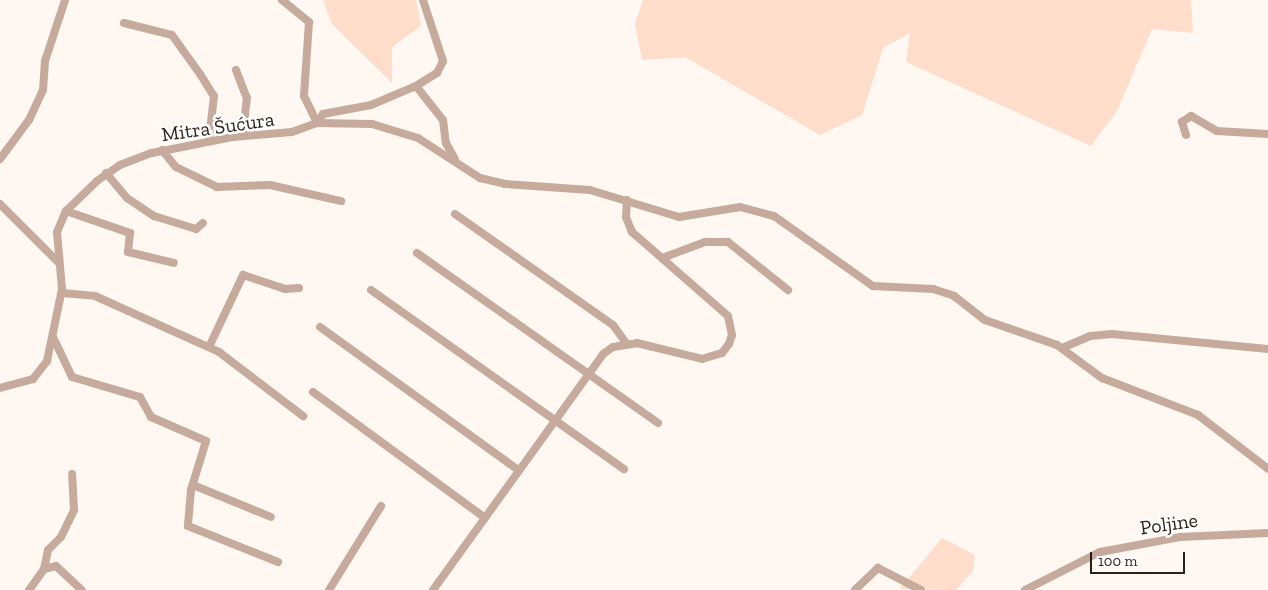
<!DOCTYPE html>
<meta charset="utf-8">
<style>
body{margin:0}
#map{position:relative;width:1268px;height:590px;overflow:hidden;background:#fef7f2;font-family:"Zilla Slab",serif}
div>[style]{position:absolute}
.green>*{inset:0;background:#feddca}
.minor>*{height:8px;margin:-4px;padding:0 4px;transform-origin:4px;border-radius:4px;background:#c6ab9c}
span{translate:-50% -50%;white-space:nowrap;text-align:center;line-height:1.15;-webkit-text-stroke:5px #fff;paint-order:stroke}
.street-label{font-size:20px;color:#2c1f17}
.scale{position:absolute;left:1090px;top:552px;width:95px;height:22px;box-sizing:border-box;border:2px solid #2c1f17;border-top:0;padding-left:6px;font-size:15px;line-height:18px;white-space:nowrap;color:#2c1f17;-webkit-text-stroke:4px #fff;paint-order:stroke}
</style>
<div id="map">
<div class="green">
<div style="clip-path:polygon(323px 0,416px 0,421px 26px,392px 47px,392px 83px,332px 24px)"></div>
<div style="clip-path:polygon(643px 0,1191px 0,1193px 33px,1152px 29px,1117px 111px,1091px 146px,906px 62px,910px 33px,883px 48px,862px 115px,820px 135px,685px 57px,642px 60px,635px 23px)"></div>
<div style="clip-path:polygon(942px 538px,975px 555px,973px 571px,956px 590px,900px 589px)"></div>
</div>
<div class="minor">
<div style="left:282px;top:0;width:35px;rotate:39deg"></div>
<div style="left:309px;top:22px;width:74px;rotate:93.9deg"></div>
<div style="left:304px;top:96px;width:30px;rotate:64deg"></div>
<div style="left:124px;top:23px;width:49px;rotate:14deg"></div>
<div style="left:172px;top:35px;width:48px;rotate:54.3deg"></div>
<div style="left:200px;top:74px;width:26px;rotate:58deg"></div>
<div style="left:214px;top:96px;width:44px;rotate:96.5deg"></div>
<div style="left:236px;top:70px;width:30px;rotate:69deg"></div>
<div style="left:247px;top:98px;width:38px;rotate:97deg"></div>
<div style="left:416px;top:86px;width:43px;rotate:51.5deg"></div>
<div style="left:443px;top:120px;width:23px;rotate:83deg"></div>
<div style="left:446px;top:143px;width:18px;rotate:61deg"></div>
<div style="left:317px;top:123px;width:55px;rotate:1deg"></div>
<div style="left:372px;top:124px;width:48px;rotate:16.9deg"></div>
<div style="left:418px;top:138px;width:74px;rotate:32.8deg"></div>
<div style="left:480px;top:178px;width:26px;rotate:13deg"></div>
<div style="left:505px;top:184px;width:85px;rotate:4deg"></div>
<div style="left:590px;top:190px;width:93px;rotate:16.9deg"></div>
<div style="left:679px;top:217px;width:62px;rotate:-9.3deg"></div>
<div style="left:740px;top:207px;width:35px;rotate:15deg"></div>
<div style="left:774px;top:216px;width:121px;rotate:35.3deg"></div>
<div style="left:873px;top:286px;width:60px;rotate:2.9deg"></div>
<div style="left:933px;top:289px;width:22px;rotate:18deg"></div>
<div style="left:954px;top:296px;width:39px;rotate:38deg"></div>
<div style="left:985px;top:320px;width:76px;rotate:19.1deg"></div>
<div style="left:1057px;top:345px;width:56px;rotate:36.3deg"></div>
<div style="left:1102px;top:378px;width:103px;rotate:21.1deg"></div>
<div style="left:1198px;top:415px;width:88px;rotate:37.6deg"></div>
<div style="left:1186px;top:135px;width:14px;rotate:-107deg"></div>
<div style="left:1182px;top:122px;width:11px;rotate:-34deg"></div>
<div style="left:1191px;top:116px;width:30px;rotate:30deg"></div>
<div style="left:1217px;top:131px;width:51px;rotate:3.4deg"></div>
<div style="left:162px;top:150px;width:22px;rotate:51deg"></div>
<div style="left:176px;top:167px;width:46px;rotate:26deg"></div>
<div style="left:217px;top:187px;width:53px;rotate:-2.2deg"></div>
<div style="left:270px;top:185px;width:73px;rotate:12.7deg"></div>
<div style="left:0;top:159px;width:49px;rotate:-53.4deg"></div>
<div style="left:29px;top:120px;width:33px;rotate:-65deg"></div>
<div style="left:43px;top:90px;width:29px;rotate:-86deg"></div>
<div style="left:45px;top:61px;width:64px;rotate:-71.8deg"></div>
<div style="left:106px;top:173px;width:33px;rotate:50deg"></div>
<div style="left:127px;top:198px;width:32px;rotate:34deg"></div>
<div style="left:154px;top:216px;width:44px;rotate:17.2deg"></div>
<div style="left:196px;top:229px;width:9px;rotate:-41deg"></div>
<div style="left:0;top:204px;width:82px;rotate:45deg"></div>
<div style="left:66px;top:211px;width:68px;rotate:19deg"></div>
<div style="left:130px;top:233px;width:19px;rotate:96deg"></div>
<div style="left:128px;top:252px;width:47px;rotate:13.4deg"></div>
<div style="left:455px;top:214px;width:193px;rotate:35.1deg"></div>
<div style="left:613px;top:325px;width:22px;rotate:54deg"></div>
<div style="left:417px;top:253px;width:295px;rotate:35.2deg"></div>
<div style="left:662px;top:258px;width:46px;rotate:-20.4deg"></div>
<div style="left:705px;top:242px;width:23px"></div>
<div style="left:728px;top:242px;width:77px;rotate:38.7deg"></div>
<div style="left:371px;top:290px;width:310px;rotate:35.3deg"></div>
<div style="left:62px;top:293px;width:33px;rotate:5deg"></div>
<div style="left:95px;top:296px;width:136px;rotate:24.3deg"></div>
<div style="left:219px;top:352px;width:106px;rotate:37.3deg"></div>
<div style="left:320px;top:327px;width:244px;rotate:35.8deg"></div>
<div style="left:53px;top:337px;width:44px;rotate:64.6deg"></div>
<div style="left:72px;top:377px;width:71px;rotate:16.4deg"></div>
<div style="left:140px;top:397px;width:23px;rotate:61deg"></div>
<div style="left:151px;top:417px;width:60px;rotate:23.6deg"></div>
<div style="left:206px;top:441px;width:51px;rotate:107deg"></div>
<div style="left:191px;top:490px;width:36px;rotate:95deg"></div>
<div style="left:188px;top:526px;width:97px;rotate:21.8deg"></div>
<div style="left:209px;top:347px;width:80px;rotate:-64.7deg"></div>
<div style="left:243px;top:275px;width:44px;rotate:18.4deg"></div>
<div style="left:285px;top:289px;width:14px;rotate:-4deg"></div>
<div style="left:1062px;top:348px;width:30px;rotate:-23deg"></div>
<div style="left:1090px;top:336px;width:22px;rotate:-5deg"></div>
<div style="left:1112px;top:334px;width:157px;rotate:5.5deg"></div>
<div style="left:0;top:388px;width:34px;rotate:-15deg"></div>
<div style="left:33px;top:379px;width:23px;rotate:-52deg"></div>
<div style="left:47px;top:361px;width:74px;rotate:-78.2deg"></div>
<div style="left:62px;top:289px;width:57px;rotate:-95deg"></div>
<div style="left:57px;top:232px;width:23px;rotate:-67deg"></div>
<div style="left:66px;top:211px;width:43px;rotate:-44.1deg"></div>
<div style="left:97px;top:181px;width:28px;rotate:-35deg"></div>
<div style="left:120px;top:165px;width:34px;rotate:-21deg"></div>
<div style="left:152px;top:153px;width:83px;rotate:-11.2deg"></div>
<div style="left:233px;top:137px;width:59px;rotate:-4.8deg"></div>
<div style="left:292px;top:132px;width:27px;rotate:-20deg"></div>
<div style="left:317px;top:123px;width:11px;rotate:-56deg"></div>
<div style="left:323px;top:114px;width:49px;rotate:-10.6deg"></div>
<div style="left:371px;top:105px;width:49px;rotate:-22.9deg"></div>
<div style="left:416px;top:86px;width:25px;rotate:-32deg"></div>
<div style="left:437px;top:73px;width:13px;rotate:-63deg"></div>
<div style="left:443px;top:61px;width:64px;rotate:-108.2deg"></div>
<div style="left:313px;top:392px;width:213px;rotate:36.2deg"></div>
<div style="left:193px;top:485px;width:84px;rotate:22.3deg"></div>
<div style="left:44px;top:569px;width:19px;rotate:-78deg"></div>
<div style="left:48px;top:550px;width:18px;rotate:-45deg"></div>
<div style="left:61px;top:537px;width:30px;rotate:-64deg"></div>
<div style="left:74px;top:510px;width:36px;rotate:-93deg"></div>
<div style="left:29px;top:590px;width:26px;rotate:-54deg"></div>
<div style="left:44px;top:569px;width:12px;rotate:-14deg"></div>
<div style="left:56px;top:566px;width:35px;rotate:43deg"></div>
<div style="left:329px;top:590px;width:99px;rotate:-58.2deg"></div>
<div style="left:433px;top:590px;width:291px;rotate:-54.2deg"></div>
<div style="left:603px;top:354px;width:12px;rotate:-35deg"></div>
<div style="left:613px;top:347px;width:24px;rotate:-9deg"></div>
<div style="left:637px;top:343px;width:67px;rotate:13.8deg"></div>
<div style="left:702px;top:359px;width:21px;rotate:-17deg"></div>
<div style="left:722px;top:353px;width:11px;rotate:-52deg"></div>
<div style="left:729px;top:344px;width:9px;rotate:-72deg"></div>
<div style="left:732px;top:335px;width:19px;rotate:-102deg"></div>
<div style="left:728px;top:316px;width:128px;rotate:-138.8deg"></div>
<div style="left:632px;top:232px;width:16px;rotate:-112deg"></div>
<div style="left:626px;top:217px;width:17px;rotate:-87deg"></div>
<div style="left:855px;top:590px;width:32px;rotate:-44deg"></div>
<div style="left:878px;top:568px;width:48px;rotate:27.1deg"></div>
<div style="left:1025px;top:590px;width:84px;rotate:-26.9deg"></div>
<div style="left:1100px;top:552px;width:81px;rotate:-10.6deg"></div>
<div style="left:1180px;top:537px;width:88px;rotate:-2.6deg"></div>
</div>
<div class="street-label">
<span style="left:218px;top:127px;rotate:-8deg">Mitra Šućura</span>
<span style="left:1169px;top:524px;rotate:-8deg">Poljine</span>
</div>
<div class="scale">100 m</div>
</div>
